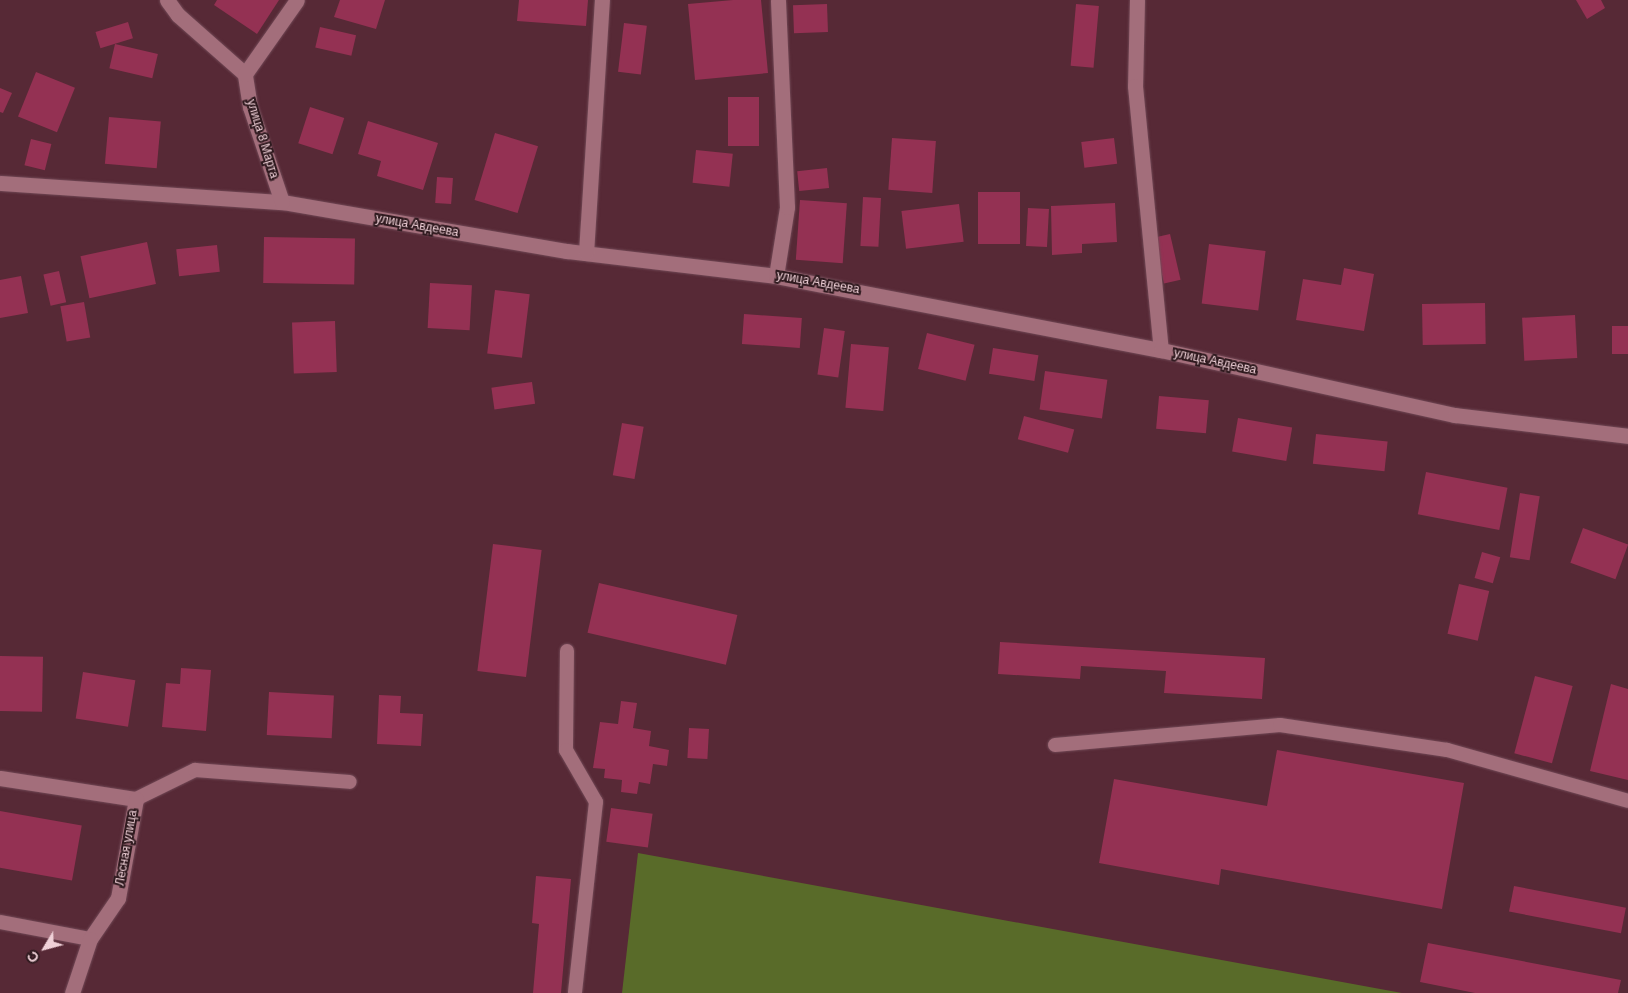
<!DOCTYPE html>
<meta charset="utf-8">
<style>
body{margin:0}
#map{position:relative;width:1628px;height:993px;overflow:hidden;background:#572936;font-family:Arial,sans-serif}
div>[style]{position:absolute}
.green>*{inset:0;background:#596b29}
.building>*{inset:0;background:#943153;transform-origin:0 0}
.roads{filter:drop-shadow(0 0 1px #714956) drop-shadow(0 0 1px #714956)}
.lane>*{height:14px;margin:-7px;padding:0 7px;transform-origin:7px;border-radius:7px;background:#a36e7b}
.street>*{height:15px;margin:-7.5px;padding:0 7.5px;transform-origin:7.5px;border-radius:7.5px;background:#a36e7b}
span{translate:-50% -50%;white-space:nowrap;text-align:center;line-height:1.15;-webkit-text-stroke:4px #2f1a1f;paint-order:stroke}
.street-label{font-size:12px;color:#f0d1d8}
.north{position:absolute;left:20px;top:923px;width:50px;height:50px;-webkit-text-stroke:4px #2f1a1f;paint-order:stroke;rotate:233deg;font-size:14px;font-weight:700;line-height:20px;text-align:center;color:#f0d1d8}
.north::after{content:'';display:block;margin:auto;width:18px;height:22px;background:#f0d1d8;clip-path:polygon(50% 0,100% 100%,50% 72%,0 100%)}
</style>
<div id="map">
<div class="green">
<div style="clip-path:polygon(638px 853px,1402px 993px,622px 993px)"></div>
</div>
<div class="building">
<div style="clip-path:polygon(217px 0,279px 0,257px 34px,214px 5px)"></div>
<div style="clip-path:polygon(340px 0,385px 0,376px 29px,334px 17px)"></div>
<div style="clip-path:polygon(519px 0,588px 0,586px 26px,517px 21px)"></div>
<div style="clip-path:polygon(733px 0,761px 0,768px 73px,695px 80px,688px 4px)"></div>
<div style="clip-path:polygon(1576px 0,1601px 0,1605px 8px,1587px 19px)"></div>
<div style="left:827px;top:4px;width:28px;height:34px;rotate:88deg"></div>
<div style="left:1076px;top:4px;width:23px;height:62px;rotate:5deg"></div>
<div style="left:128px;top:22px;width:17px;height:34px;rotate:73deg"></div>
<div style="left:624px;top:23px;width:23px;height:49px;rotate:7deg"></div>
<div style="left:320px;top:27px;width:37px;height:21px;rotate:13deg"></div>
<div style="left:115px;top:44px;width:44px;height:25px;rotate:13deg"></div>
<div style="left:36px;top:72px;width:42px;height:48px;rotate:22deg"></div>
<div style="clip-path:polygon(0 88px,12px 93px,3px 113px,0 112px)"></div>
<div style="left:728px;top:97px;width:31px;height:49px"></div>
<div style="left:310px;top:107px;width:36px;height:38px;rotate:18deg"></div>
<div style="left:109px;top:117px;width:52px;height:47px;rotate:5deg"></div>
<div style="clip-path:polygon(368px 121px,438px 143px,423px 190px,377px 176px,381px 161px,358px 154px)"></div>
<div style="left:495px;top:133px;width:45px;height:70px;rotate:17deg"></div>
<div style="left:892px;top:138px;width:44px;height:52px;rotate:4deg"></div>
<div style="left:1114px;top:138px;width:26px;height:33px;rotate:83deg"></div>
<div style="left:31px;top:139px;width:21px;height:27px;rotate:14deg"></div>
<div style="left:696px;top:150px;width:37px;height:33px;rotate:6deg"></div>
<div style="left:827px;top:168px;width:20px;height:30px;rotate:84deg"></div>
<div style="left:437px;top:177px;width:16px;height:26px;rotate:4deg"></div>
<div style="left:978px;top:192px;width:42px;height:52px"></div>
<div style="left:863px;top:197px;width:18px;height:49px;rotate:3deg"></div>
<div style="left:800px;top:200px;width:47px;height:60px;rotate:4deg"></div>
<div style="clip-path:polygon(1115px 203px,1117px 242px,1082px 244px,1082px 253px,1052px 255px,1051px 206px)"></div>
<div style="left:959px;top:204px;width:38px;height:58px;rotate:83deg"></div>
<div style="left:1028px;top:208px;width:21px;height:38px;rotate:3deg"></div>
<div style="left:1170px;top:234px;width:47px;height:17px;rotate:77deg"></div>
<div style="left:264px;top:237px;width:91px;height:46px;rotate:1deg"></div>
<div style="left:147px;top:242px;width:43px;height:68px;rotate:78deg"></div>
<div style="left:1209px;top:244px;width:57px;height:60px;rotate:7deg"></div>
<div style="left:217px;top:245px;width:27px;height:41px;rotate:84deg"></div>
<div style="clip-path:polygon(1344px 268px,1374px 274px,1364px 331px,1296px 320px,1303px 279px,1341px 285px)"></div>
<div style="left:59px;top:271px;width:32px;height:16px;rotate:77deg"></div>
<div style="clip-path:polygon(21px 276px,28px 313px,0 318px,0 280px)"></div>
<div style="left:430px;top:283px;width:42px;height:45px;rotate:3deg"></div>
<div style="left:495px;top:290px;width:35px;height:64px;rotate:7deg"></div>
<div style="left:84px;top:302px;width:36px;height:24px;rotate:80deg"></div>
<div style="left:1485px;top:303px;width:41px;height:63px;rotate:89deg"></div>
<div style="left:744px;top:314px;width:58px;height:30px;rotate:4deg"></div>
<div style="left:1575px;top:315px;width:43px;height:53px;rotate:87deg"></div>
<div style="left:335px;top:321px;width:51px;height:43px;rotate:88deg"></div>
<div style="left:1612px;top:326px;width:16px;height:28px"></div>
<div style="left:824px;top:328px;width:21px;height:47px;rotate:8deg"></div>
<div style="left:927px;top:333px;width:49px;height:37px;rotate:14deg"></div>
<div style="left:851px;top:344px;width:38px;height:64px;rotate:5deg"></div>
<div style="left:993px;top:348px;width:46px;height:26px;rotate:9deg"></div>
<div style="left:1045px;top:371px;width:63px;height:39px;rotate:8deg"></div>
<div style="left:532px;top:382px;width:22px;height:41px;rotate:82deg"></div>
<div style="left:1159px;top:396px;width:50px;height:33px;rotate:5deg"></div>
<div style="left:1024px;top:416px;width:52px;height:24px;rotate:15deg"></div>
<div style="left:1238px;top:418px;width:55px;height:34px;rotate:10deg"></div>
<div style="left:622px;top:423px;width:22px;height:53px;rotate:10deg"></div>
<div style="left:1316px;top:434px;width:72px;height:30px;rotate:6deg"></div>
<div style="left:1426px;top:472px;width:83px;height:43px;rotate:11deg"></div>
<div style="left:1520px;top:493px;width:20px;height:65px;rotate:9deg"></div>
<div style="left:1583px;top:528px;width:48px;height:37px;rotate:20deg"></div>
<div style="left:493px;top:544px;width:49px;height:128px;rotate:7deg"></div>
<div style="left:1482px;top:552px;width:19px;height:27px;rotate:16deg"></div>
<div style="left:599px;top:583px;width:142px;height:51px;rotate:13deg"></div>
<div style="left:1459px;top:584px;width:31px;height:51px;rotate:13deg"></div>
<div style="clip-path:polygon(1000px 642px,1265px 658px,1262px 699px,1164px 693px,1166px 671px,1081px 666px,1080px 679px,998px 674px)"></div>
<div style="left:0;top:656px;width:43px;height:55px;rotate:1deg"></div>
<div style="clip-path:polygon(181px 668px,211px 670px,206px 731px,162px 727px,166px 683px,180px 684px)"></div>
<div style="left:83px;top:672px;width:53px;height:47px;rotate:9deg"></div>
<div style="left:1535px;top:676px;width:39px;height:80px;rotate:15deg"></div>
<div style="clip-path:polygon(1611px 684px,1628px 689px,1628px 780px,1590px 771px)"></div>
<div style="left:269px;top:692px;width:65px;height:43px;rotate:3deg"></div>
<div style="clip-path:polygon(379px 695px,401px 696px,400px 713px,423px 714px,421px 746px,377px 744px)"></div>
<div style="clip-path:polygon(621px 701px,637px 703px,633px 728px,651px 731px,649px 746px,669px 750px,667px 766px,653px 764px,650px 784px,639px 782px,637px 794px,621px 792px,622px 780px,604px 778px,605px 769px,593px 768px,600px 722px,618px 724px)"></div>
<div style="left:689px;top:728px;width:20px;height:30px;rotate:3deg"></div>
<div style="clip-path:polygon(1277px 750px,1464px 783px,1442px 909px,1221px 869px,1219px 885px,1099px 863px,1114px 779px,1267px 806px)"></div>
<div style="left:611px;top:808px;width:42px;height:34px;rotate:8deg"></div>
<div style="left:0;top:811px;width:83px;height:56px;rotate:10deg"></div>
<div style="clip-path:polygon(536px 876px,571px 879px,561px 993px,533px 993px,539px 924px,532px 923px)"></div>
<div style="left:1514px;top:886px;width:114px;height:26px;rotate:11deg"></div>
<div style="clip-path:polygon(1428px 943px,1621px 980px,1618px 993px,1475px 993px,1420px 982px)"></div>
</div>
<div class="roads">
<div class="lane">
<div style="left:567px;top:651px;width:99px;rotate:90.6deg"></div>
<div style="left:566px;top:750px;width:60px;rotate:60deg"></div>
<div style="left:596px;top:802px;width:192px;rotate:96.3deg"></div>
<div style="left:1055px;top:745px;width:226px;rotate:-5.1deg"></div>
<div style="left:1280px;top:725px;width:169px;rotate:8.5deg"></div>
<div style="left:1447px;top:750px;width:188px;rotate:15.7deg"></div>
<div style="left:136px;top:799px;width:66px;rotate:-26.2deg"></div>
<div style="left:195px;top:770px;width:155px;rotate:4.4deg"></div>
<div style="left:0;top:922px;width:92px;rotate:10.7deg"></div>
</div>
<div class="street">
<div style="left:167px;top:0;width:19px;rotate:54deg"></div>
<div style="left:178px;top:15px;width:89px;rotate:41.4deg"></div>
<div style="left:1137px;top:0;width:86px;rotate:91.3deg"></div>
<div style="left:1135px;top:86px;width:265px;rotate:84.4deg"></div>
<div style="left:0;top:183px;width:283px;rotate:3.9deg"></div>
<div style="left:282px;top:202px;width:289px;rotate:9.8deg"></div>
<div style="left:567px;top:251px;width:210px;rotate:6.8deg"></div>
<div style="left:776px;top:276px;width:392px;rotate:10.9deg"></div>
<div style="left:1161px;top:350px;width:301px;rotate:12.5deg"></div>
<div style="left:1455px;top:415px;width:174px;rotate:6.9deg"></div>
<div style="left:282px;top:202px;width:100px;rotate:-108.6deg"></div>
<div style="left:250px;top:107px;width:33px;rotate:-99deg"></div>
<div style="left:245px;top:74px;width:90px;rotate:-54.9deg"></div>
<div style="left:586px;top:253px;width:254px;rotate:-86.4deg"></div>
<div style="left:776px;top:276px;width:70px;rotate:-80.9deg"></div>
<div style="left:787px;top:207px;width:207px;rotate:-92.5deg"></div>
<div style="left:0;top:778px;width:138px;rotate:8.8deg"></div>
<div style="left:136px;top:799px;width:101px;rotate:100.3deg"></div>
<div style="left:118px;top:898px;width:50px;rotate:124.3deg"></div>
<div style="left:90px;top:939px;width:57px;rotate:108.4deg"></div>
</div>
</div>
<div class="street-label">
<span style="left:262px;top:139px;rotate:73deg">улица 8 Марта</span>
<span style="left:417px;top:226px;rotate:10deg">улица Авдеева</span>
<span style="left:818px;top:283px;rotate:10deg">улица Авдеева</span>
<span style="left:1215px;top:362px;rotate:12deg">улица Авдеева</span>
<span style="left:127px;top:848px;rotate:-80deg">Лесная улица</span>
</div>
<div class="north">С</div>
</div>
